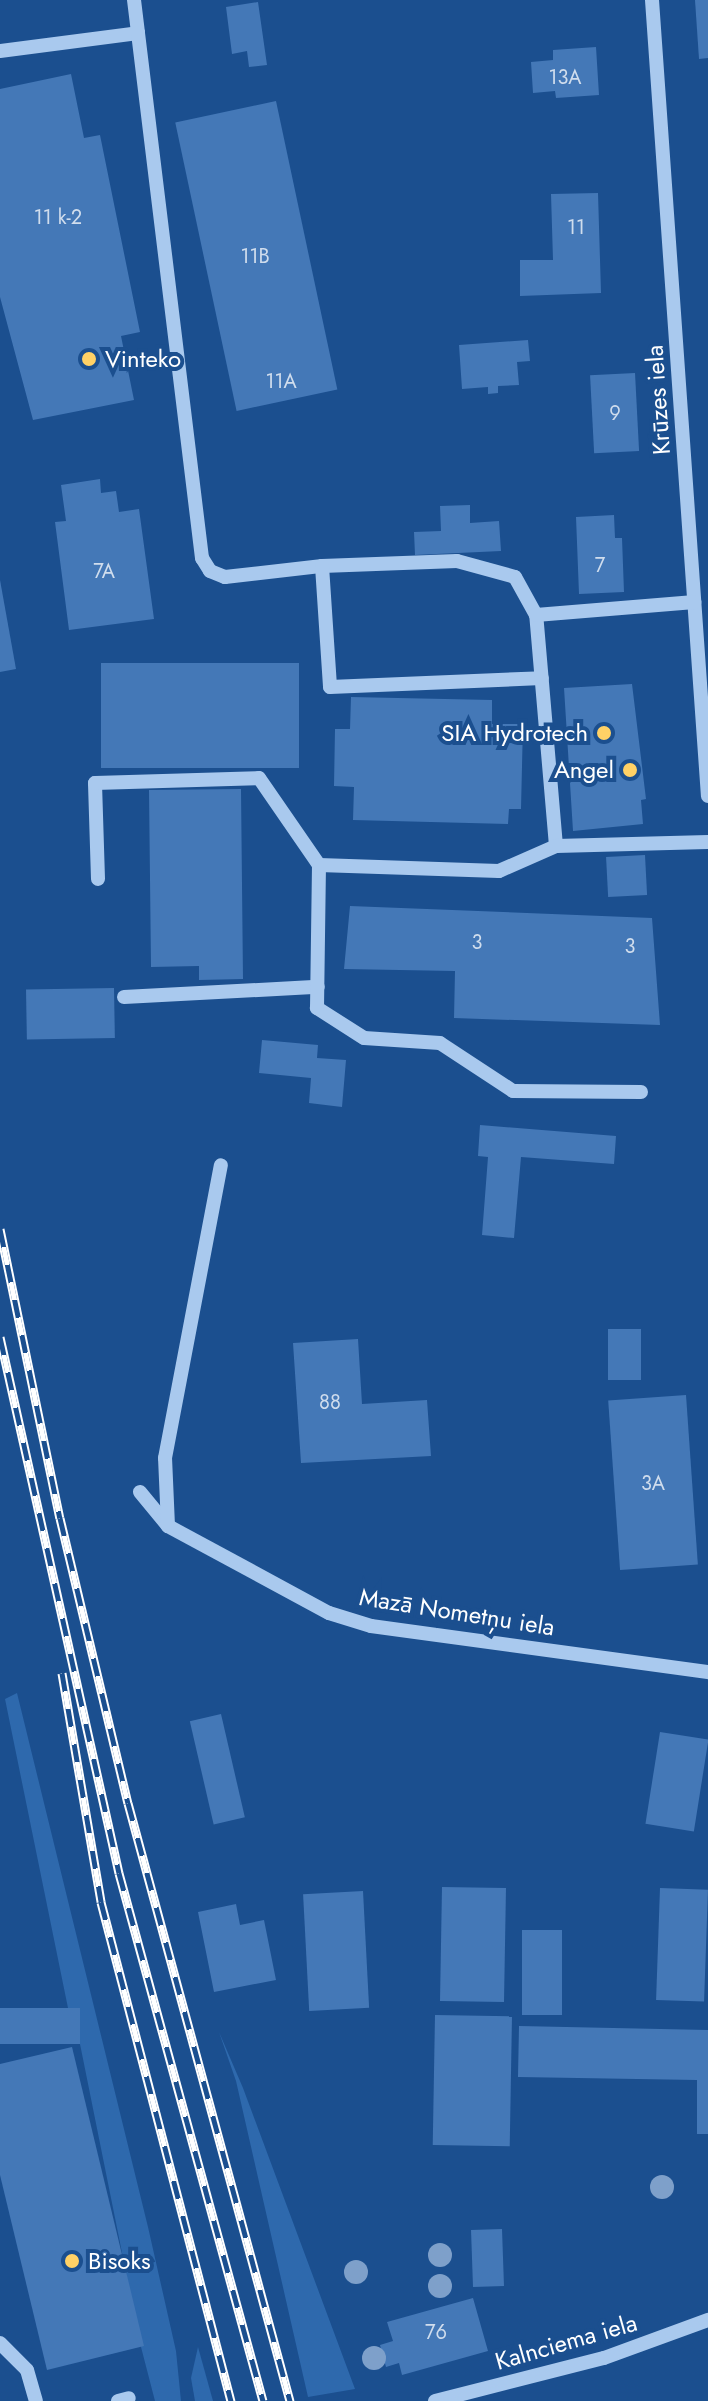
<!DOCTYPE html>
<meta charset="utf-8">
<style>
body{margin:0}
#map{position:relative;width:708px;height:2401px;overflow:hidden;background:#1b4f8f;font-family:Jost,sans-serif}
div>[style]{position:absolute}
.green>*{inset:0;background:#2e69ad}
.building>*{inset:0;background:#4478b7;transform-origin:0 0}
.minor>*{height:14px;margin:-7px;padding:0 7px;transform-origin:7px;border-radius:7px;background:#a9c9ee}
.rail>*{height:9px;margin-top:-4.5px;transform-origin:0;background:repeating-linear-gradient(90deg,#1b4f8f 0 18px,#fff 0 36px);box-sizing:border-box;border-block:2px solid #fff}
.trees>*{width:24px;height:24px;margin:-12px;border-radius:50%;background:#7ea0ca}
.dots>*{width:22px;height:22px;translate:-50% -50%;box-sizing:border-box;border:4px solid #1b4f8f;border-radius:50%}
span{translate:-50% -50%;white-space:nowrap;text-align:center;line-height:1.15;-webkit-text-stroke:8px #1b4f8f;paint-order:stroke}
.number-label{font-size:20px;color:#d0dded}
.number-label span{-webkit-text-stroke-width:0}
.poi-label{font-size:24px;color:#fff}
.left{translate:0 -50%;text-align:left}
.right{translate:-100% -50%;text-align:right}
.street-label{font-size:24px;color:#fff}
</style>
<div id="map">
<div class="green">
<div style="clip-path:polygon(17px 1693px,148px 2227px,176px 2351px,181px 2401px,155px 2401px,141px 2347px,80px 2044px,80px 2009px,68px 2008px,5px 1699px)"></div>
<div style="clip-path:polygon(219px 2032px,243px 2088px,355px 2389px,308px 2397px,236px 2081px)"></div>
<div style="clip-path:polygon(198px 2347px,213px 2401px,195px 2401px,191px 2378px)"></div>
</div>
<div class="building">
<div style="clip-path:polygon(695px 0,708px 0,708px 58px,699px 59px)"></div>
<div style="clip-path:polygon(258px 2px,267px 65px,249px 67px,247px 51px,232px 54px,226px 7px)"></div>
<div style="clip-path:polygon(596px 47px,599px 95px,556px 98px,555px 91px,533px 93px,531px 62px,553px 60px,553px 50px)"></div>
<div style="clip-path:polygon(71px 74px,84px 138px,100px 135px,140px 332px,121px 336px,134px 400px,33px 420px,0 297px,0 89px)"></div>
<div style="left:276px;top:101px;width:295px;height:103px;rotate:78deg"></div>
<div style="clip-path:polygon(598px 193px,601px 293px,520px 296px,520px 260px,553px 260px,551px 194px)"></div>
<div style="clip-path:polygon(528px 340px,530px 361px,517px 362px,519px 385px,498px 386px,498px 393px,488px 394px,488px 387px,462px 389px,459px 345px)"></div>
<div style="left:635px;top:373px;width:78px;height:45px;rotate:87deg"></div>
<div style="clip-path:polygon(100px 479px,101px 493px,116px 491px,119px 512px,139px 509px,154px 619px,69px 630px,55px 522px,66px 521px,61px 485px)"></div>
<div style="clip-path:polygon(470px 505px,470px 523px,499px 521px,501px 551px,415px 555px,414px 532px,441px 531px,440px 506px)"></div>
<div style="clip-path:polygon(614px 515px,615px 538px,622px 538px,624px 592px,579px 594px,576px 517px)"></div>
<div style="clip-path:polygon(0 580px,16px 669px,0 672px)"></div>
<div style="left:101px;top:663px;width:198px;height:105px"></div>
<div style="clip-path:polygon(632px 684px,646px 799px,641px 800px,643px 824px,573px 831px,564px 688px)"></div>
<div style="clip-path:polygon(351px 697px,492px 700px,492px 724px,523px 724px,521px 809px,509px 809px,508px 824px,353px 820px,354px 787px,334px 786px,335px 729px,350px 729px)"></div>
<div style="clip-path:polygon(241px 789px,243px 979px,199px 980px,199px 966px,151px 967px,149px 790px)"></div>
<div style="left:645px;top:855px;width:40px;height:39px;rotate:87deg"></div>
<div style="clip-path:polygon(350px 906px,652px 918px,660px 1025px,454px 1018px,455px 971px,344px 969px)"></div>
<div style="left:114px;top:988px;width:50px;height:88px;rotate:89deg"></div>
<div style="clip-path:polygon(262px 1040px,318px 1045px,317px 1058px,346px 1060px,342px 1107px,309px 1103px,311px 1078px,259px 1073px)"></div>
<div style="clip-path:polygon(480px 1125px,616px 1136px,614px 1164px,521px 1157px,514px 1238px,482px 1235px,488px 1157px,478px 1156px)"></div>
<div style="left:608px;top:1329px;width:33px;height:51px"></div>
<div style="clip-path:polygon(358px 1339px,362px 1404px,427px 1400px,431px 1456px,301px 1463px,293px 1343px)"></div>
<div style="left:686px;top:1395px;width:170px;height:78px;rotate:86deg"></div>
<div style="left:221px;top:1714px;width:106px;height:32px;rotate:77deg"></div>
<div style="left:660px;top:1732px;width:49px;height:93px;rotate:9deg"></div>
<div style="left:442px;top:1887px;width:64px;height:114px;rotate:1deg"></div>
<div style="left:660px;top:1888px;width:48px;height:112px;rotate:2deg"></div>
<div style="left:363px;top:1891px;width:117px;height:60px;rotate:87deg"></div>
<div style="clip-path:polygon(236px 1904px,240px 1925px,264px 1920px,276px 1980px,214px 1992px,198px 1912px)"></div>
<div style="left:522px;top:1930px;width:40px;height:85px"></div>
<div style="left:80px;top:2008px;width:36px;height:80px;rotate:90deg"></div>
<div style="left:435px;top:2015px;width:77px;height:130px;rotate:1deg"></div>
<div style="clip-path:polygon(519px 2026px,708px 2030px,708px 2134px,697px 2134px,697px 2080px,518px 2077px)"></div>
<div style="clip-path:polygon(72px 2047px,144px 2346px,47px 2370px,0 2175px,0 2064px)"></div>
<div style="left:502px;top:2229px;width:57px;height:31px;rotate:88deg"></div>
<div style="clip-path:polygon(473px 2298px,488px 2351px,402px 2375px,399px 2363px,386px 2367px,380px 2345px,393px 2341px,387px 2322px)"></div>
</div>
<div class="minor">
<div style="left:134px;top:0;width:33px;rotate:83deg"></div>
<div style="left:652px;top:0;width:798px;rotate:85.98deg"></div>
<div style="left:0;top:51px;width:139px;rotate:-7.4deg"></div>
<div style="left:138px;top:33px;width:529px;rotate:83.05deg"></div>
<div style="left:202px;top:558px;width:15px;rotate:58deg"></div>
<div style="left:210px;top:571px;width:16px;rotate:22deg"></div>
<div style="left:225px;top:577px;width:98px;rotate:-6.5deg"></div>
<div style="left:322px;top:566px;width:135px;rotate:-2.1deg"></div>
<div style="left:457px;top:561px;width:60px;rotate:15.4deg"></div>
<div style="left:515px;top:577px;width:43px;rotate:61.1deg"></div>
<div style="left:322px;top:566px;width:121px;rotate:86.2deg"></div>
<div style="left:330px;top:687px;width:212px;rotate:-2.4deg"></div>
<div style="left:556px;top:846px;width:232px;rotate:-94.9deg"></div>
<div style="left:536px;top:615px;width:159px;rotate:-4.7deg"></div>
<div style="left:98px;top:879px;width:96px;rotate:-91.8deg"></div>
<div style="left:95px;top:783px;width:164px;rotate:-1.7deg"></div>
<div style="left:259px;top:778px;width:106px;rotate:55.4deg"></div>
<div style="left:124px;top:997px;width:194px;rotate:-3deg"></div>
<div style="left:641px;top:1092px;width:128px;rotate:-179.6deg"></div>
<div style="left:513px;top:1091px;width:87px;rotate:-146.7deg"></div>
<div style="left:440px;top:1043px;width:76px;rotate:-176.2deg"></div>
<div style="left:364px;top:1038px;width:56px;rotate:-147.4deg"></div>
<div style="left:317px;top:1008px;width:143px;rotate:-89.2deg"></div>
<div style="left:319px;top:865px;width:180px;rotate:1.9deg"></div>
<div style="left:499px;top:871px;width:62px;rotate:-23.7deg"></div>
<div style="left:556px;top:846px;width:152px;rotate:-1.5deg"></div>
<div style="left:140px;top:1492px;width:44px;rotate:50.5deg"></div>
<div style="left:168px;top:1526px;width:183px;rotate:28.4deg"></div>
<div style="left:329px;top:1613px;width:44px;rotate:17.2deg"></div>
<div style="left:371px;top:1626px;width:340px;rotate:7.8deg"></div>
<div style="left:168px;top:1526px;width:68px;rotate:-92.5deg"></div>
<div style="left:165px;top:1458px;width:298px;rotate:-79.2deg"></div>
<div style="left:0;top:2343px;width:38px;rotate:45deg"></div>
<div style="left:27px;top:2370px;width:32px;rotate:74deg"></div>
<div style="left:118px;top:2401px;width:11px;rotate:-15deg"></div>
<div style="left:435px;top:2401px;width:174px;rotate:-14.3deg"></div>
<div style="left:604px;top:2358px;width:111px;rotate:-20.1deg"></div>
</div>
<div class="rail">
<div style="left:0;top:1229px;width:295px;rotate:78.3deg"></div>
<div style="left:60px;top:1518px;width:293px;rotate:76.6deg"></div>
<div style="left:128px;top:1803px;width:620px;rotate:74.84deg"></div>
<div style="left:0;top:1337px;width:549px;rotate:77.48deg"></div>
<div style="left:119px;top:1873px;width:547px;rotate:74.74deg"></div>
<div style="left:62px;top:1673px;width:232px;rotate:80.3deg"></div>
<div style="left:101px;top:1902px;width:516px;rotate:75.4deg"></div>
</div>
<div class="trees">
<div style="left:662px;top:2187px"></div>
<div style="left:440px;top:2255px"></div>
<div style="left:356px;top:2272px"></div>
<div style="left:440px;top:2286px"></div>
<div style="left:374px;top:2358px"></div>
</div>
<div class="dots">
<div style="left:89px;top:359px;background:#ffd166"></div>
<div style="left:604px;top:733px;background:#ffd166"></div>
<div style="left:630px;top:770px;background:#ffd166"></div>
<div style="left:72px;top:2261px;background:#ffd166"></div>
</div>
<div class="number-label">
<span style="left:565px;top:77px">13A</span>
<span style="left:58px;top:217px">11 k-2</span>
<span style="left:576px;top:227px">11</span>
<span style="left:255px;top:256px">11B</span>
<span style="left:281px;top:381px">11A</span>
<span style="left:615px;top:413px">9</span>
<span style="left:600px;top:565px">7</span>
<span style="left:104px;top:571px">7A</span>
<span style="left:477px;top:942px">3</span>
<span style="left:630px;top:946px">3</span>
<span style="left:330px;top:1402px">88</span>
<span style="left:653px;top:1483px">3A</span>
<span style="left:436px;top:2332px">76</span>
</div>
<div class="poi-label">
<span class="left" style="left:105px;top:359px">Vinteko</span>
<span class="right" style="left:588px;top:733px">SIA Hydrotech</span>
<span class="right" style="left:614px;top:770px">Angel</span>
<span class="left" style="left:88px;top:2261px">Bisoks</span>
</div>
<div class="street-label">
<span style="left:658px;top:400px;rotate:-94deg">Krūzes iela</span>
<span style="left:457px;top:1612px;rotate:9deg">Mazā Nometņu iela</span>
<span style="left:566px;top:2342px;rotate:-16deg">Kalnciema iela</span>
</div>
</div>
